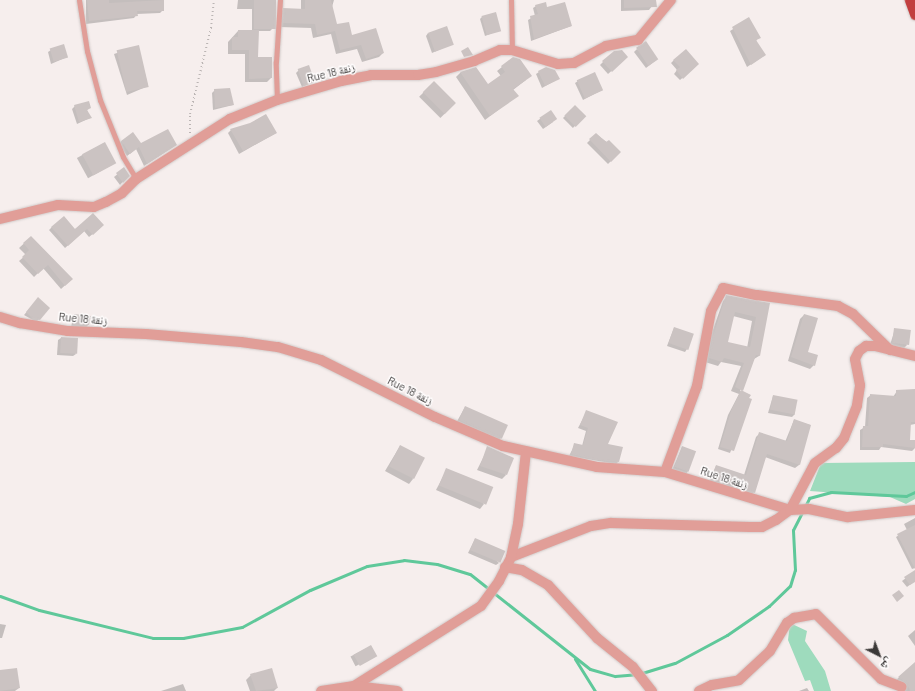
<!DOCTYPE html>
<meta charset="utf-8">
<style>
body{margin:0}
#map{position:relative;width:915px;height:691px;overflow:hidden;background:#f6eeed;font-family:Barlow,"Noto Naskh Arabic",sans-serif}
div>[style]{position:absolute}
.green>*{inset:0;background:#9edbbd}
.shadow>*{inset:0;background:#0003;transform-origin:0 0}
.stream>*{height:3px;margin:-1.5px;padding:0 1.5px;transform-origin:1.5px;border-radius:1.5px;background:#5fc89a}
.building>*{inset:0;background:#cbc3c2;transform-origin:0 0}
.path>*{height:2px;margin-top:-1px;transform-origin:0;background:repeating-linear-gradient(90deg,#bbb5b4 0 1px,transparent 0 4px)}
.roads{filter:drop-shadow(0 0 1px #d1cac9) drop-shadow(0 0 1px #d1cac9)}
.service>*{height:5px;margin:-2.5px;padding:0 2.5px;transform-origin:2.5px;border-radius:2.5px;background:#e19e98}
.minor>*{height:10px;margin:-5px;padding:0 5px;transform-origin:5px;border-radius:5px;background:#e19e98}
.tertiary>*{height:11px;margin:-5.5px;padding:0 5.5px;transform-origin:5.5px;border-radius:5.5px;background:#e19e98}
.trunk>*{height:11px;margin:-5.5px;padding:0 5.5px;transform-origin:5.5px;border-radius:5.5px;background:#c23f3f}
span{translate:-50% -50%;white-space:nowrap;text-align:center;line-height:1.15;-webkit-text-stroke:3px #fffdfd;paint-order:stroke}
.street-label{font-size:11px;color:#3b3837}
.north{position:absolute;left:859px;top:635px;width:40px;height:40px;-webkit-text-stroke:3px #fffdfd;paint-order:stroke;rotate:138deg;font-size:11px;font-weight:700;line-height:16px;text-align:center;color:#3b3837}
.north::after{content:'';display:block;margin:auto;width:14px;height:18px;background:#3b3837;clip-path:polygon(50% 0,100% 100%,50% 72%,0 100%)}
</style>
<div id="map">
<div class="green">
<div style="clip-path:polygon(915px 462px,915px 499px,906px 504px,890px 497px,810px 491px,821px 463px)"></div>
<div style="clip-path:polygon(790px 623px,807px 631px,805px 641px,825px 671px,831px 691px,814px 691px,810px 680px,805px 681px,788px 640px)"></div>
</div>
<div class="shadow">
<div style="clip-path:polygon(86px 0,164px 0,163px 10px,160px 13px,137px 14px,134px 18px,86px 24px)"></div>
<div style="clip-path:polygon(238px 0,275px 0,273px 28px,270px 31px,258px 31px,257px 58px,271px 78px,267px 82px,245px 82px,245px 54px,228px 54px,228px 42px,238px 31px,252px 31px,252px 9px,237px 9px)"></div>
<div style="clip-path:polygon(301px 0,334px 0,332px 7px,336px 25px,351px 36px,383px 53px,379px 57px,362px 62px,357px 49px,336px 54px,331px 34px,313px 38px,311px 28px,279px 27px,280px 13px,284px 9px,301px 10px)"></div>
<div style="clip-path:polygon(621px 0,652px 0,652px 6px,649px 10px,621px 11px)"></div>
<div style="clip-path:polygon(536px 6px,547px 8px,571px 26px,531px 41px,528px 20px,535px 16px,533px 8px)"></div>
<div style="clip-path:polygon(483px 16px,500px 30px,485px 36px,480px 19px)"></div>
<div style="clip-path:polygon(749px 19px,759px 37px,756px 41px,762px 57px,747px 67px,730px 31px)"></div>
<div style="clip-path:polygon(428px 33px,452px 44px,432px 53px,426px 36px)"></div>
<div style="clip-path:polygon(138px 46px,148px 86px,127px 95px,114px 54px)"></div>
<div style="clip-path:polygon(637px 49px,655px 61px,646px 68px,634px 52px)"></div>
<div style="clip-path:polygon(51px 50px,67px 57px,51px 64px,48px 52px)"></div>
<div style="clip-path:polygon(627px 57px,608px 74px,600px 65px,603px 62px)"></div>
<div style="clip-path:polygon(513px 58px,526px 80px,513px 90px,514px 98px,485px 120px,456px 77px,460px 73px,476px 68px,488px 86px,501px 76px,497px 71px)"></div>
<div style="clip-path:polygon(674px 60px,695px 67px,680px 80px,674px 74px,677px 70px,671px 63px)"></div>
<div style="clip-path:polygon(299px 70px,314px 82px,302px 87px,296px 73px)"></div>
<div style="clip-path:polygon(539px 72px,558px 79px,542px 88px,536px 74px)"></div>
<div style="clip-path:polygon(578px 81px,602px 90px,583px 100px,575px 83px)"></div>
<div style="left:434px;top:82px;width:30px;height:21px;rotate:45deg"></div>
<div style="clip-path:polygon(229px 89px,233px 105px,213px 110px,212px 93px,215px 90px)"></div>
<div style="clip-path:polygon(75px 106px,90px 107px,87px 110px,90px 118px,77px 124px,72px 109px)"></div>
<div style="left:575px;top:106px;width:14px;height:17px;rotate:45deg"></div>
<div style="clip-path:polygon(551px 111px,553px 122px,543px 129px,537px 121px)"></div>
<div style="clip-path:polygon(231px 130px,276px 133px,239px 154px,228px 133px)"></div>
<div style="clip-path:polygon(596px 134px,620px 152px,608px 164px,587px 143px)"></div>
<div style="clip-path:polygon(121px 141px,141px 145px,176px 145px,144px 166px,136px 149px,127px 156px,119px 144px)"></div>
<div style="left:104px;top:143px;width:23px;height:31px;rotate:61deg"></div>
<div style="clip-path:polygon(124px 169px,128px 176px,120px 185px,114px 177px)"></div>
<div style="clip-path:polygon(93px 215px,100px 228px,89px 237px,84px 231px,65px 248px,49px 230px,52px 227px,74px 230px)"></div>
<div style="clip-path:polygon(31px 237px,72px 279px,61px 289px,43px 268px,34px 277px,19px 261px,26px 255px,19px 248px)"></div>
<div style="clip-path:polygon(evenodd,727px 296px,769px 304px,759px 356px,754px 359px,740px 391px,750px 395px,748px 399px,751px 400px,730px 453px,718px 449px,728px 415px,739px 394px,731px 391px,741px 366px,721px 362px,718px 366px,705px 362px,709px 341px,723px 301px,727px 296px,733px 316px,752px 321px,747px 348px,727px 343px,733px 316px)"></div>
<div style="clip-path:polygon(36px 301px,39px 319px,36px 322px,24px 315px)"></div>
<div style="clip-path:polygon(74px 315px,88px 325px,86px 328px,71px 327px)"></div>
<div style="clip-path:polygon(804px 315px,807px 353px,814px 365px,810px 369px,788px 361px,800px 319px)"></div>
<div style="clip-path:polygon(674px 328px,687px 349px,685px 352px,667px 346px)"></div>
<div style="clip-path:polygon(895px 329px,907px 345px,904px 348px,890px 345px)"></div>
<div style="clip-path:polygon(61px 338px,76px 354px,73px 356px,57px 355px,58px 340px)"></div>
<div style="clip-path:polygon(915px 390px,915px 424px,910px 425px,908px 441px,915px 441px,915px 448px,912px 451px,881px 447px,879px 450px,860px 450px,860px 430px,865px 427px,867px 398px,871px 395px,893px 397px,897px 391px)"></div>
<div style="clip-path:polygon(773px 396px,795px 414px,792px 417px,768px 413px)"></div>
<div style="clip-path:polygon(465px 407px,501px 438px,497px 442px,455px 425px)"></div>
<div style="clip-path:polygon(587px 411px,618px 462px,616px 464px,569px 456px,575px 444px,582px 446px,586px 431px,578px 428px)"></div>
<div style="clip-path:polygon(794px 420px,810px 425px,799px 465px,795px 468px,765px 457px,754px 492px,751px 496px,708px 483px,716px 466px,744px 475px,756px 437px,760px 433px,785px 442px)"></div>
<div style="clip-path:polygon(400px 446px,413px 479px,409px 484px,385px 471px)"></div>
<div style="clip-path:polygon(682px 447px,688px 471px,686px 474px,672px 470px)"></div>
<div style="clip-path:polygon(488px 448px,506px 475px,502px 479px,477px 470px)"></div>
<div style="clip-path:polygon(447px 469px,484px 504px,480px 509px,436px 490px)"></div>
<div style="clip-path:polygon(915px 518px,915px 568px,912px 569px,896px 537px,907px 530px,904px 524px)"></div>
<div style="clip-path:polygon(475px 539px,499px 563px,496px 565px,468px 553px)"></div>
<div style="clip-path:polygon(915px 571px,915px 581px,907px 587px,902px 581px)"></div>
<div style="clip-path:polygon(0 624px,6px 625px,2px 638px,0 638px)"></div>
<div style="clip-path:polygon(915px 630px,915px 646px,908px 636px)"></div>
<div style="left:371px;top:646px;width:11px;height:23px;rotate:63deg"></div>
<div style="clip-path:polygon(915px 663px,915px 691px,905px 691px,895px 681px)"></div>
<div style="clip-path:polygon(0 672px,19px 688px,15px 691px,0 691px)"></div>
<div style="clip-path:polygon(251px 675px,277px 688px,274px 691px,250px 691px,246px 680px)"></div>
<div style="clip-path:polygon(183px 684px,186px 691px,161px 691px)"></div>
<div style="clip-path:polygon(807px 688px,809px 691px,799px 691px)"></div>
</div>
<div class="stream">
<div style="left:0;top:596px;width:41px;rotate:19.7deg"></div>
<div style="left:39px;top:610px;width:117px;rotate:13.8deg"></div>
<div style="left:153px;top:638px;width:30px"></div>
<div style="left:183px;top:638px;width:60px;rotate:-10.6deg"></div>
<div style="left:242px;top:627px;width:77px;rotate:-28.6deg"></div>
<div style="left:310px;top:590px;width:62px;rotate:-22.8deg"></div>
<div style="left:367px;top:566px;width:37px;rotate:-9deg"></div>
<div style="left:404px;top:560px;width:33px;rotate:7deg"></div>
<div style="left:437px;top:564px;width:34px;rotate:17deg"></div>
<div style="left:470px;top:574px;width:153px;rotate:38.4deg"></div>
<div style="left:590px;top:669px;width:26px;rotate:16deg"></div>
<div style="left:615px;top:676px;width:21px;rotate:-5deg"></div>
<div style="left:575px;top:659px;width:38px;rotate:58deg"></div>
<div style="left:642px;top:673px;width:34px;rotate:-17deg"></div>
<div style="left:675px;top:663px;width:59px;rotate:-28.3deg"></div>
<div style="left:727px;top:635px;width:51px;rotate:-34.6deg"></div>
<div style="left:769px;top:606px;width:29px;rotate:-44deg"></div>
<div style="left:790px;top:586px;width:17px;rotate:-73deg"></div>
<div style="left:795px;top:570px;width:40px;rotate:-92.9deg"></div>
<div style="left:793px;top:530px;width:36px;rotate:-63deg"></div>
<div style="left:809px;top:498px;width:23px;rotate:-15deg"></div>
<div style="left:831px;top:492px;width:75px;rotate:3.1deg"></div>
<div style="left:906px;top:496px;width:10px;rotate:-24deg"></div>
</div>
<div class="building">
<div style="clip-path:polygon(87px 0,109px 0,109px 3px,164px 0,164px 11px,137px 11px,138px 16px,89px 21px)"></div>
<div style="left:254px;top:0;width:22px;height:29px"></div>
<div style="clip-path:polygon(305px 0,331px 0,337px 24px,349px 22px,352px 35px,376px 28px,384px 53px,366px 59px,361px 45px,340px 50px,335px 31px,317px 35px,315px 24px,283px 23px,283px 8px,305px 9px)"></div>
<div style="clip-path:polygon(624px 0,656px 0,657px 7px,624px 8px)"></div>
<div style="clip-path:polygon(546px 2px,547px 7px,565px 2px,572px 26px,534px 39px,530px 16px,538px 14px,535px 5px)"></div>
<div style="left:496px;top:12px;width:20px;height:15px;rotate:75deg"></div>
<div style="clip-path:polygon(749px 17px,761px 38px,756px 40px,766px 55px,751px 65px,732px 27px)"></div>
<div style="left:447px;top:26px;width:20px;height:20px;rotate:70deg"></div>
<div style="clip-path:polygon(238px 30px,259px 30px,258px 57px,272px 57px,272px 78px,249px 79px,249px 50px,232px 50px,232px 37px,238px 37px)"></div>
<div style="left:646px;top:41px;width:22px;height:12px;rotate:56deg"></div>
<div style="left:64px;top:44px;width:14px;height:15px;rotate:73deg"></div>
<div style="left:139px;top:45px;width:43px;height:23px;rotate:77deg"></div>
<div style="clip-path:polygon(468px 47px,473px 55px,464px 57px,461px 51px)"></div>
<div style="clip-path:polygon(686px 49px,699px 64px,683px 79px,676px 70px,680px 67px,673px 60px)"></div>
<div style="clip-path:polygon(622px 50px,628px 57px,612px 72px,602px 61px,614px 51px)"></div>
<div style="clip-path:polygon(513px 57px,520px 59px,532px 76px,513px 89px,519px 96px,490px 116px,460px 72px,476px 67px,488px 84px,505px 72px,501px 66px)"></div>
<div style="left:309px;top:65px;width:18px;height:12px;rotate:71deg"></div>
<div style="clip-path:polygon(546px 67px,555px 70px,560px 79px,545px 86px,538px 71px)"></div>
<div style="left:595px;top:72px;width:20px;height:20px;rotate:66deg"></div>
<div style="left:434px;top:81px;width:31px;height:16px;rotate:45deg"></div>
<div style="clip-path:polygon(230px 88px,234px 105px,215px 108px,214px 89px)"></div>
<div style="clip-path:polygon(89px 101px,91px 108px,87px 110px,92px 118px,79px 122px,74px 105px)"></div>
<div style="left:575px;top:105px;width:16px;height:15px;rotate:45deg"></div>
<div style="left:551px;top:110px;width:11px;height:14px;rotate:56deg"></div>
<div style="clip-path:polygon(266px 114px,277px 133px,243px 151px,230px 129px,250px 123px)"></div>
<div style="clip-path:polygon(168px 129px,177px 145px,147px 164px,139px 147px,130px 154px,121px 141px,133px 132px,141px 143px)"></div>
<div style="clip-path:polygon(596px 133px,606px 142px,609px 140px,621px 152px,611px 162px,589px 139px)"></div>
<div style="left:105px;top:142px;width:24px;height:26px;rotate:62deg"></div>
<div style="clip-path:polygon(124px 167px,130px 176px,123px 183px,116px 173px)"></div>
<div style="clip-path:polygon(93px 213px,104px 225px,93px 235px,87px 229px,68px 246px,51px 227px,64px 216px,75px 229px)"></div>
<div style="clip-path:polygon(31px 236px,73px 279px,65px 286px,48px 265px,38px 274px,22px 257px,29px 250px,23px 243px)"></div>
<div style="clip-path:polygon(evenodd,726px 295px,770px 303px,760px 356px,756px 355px,743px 391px,735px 387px,744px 363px,724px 358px,722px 362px,709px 358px,713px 336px,726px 295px,735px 312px,756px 317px,750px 347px,728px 342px,735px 312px)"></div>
<div style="clip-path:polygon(38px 297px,50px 308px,40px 320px,33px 319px,26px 312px)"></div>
<div style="clip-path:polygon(74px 314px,91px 316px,89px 325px,73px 325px)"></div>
<div style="clip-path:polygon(804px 314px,818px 318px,808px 352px,818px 355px,815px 366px,791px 357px)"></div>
<div style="left:674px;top:327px;width:21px;height:17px;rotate:19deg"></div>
<div style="left:894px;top:328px;width:17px;height:15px;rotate:7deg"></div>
<div style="left:61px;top:337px;width:17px;height:16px;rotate:3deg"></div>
<div style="clip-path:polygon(915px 389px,915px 422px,911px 422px,910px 440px,915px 440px,915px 448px,883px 444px,883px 447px,862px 447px,863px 426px,868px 426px,870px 394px,896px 396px,896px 390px)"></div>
<div style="clip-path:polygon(741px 390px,751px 395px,749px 398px,752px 399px,734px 451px,720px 447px,731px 411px)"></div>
<div style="left:773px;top:395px;width:25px;height:15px;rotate:11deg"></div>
<div style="left:465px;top:406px;width:47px;height:15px;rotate:24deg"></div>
<div style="clip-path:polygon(586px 410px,618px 422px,608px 444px,623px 447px,619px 462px,596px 460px,571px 454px,574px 443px,583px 445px,588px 428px,580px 425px)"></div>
<div style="clip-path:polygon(794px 419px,811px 425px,800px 465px,767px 454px,755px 493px,711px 479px,716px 465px,746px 475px,759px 432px,787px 441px)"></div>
<div style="left:400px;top:445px;width:28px;height:24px;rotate:27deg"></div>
<div style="clip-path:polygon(487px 446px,514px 458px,507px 475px,480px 466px)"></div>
<div style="left:682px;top:446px;width:15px;height:22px;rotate:20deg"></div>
<div style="left:446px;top:468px;width:51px;height:19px;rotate:22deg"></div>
<div style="clip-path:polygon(915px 525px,915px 569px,897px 534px)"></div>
<div style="left:475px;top:538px;width:33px;height:13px;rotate:23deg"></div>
<div style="clip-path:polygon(915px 570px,915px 582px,910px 585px,904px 577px)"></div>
<div style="clip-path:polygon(899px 590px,904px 596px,897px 602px,892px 595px)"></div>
<div style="left:371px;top:645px;width:13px;height:20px;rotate:61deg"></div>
<div style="clip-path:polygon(915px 662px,915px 691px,910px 691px,907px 683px,898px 677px)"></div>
<div style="clip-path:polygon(17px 668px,20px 688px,0 691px,0 670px)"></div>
<div style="clip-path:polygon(272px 668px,278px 688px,256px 691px,250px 674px)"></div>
</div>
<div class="path">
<div style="left:190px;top:133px;width:19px;rotate:-90deg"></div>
<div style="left:190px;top:114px;width:89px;rotate:-76.3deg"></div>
<div style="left:211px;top:28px;width:28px;rotate:-84deg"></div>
</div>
<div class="roads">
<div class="service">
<div style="left:79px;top:0;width:52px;rotate:81.1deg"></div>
<div style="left:87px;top:51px;width:51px;rotate:75.1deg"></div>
<div style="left:100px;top:100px;width:61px;rotate:68deg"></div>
<div style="left:123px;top:157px;width:26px;rotate:59deg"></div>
<div style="left:511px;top:0;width:50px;rotate:88.9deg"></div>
<div style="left:277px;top:100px;width:38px;rotate:-92deg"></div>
<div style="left:276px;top:62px;width:62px;rotate:-86.3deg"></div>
</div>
<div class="minor">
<div style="left:0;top:219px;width:60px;rotate:-13.6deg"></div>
<div style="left:58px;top:205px;width:36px;rotate:3deg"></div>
<div style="left:94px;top:207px;width:13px;rotate:-23deg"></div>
<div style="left:106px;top:202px;width:18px;rotate:-29deg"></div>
<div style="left:122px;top:193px;width:20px;rotate:-45deg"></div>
<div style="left:136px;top:179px;width:112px;rotate:-32.6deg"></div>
<div style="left:230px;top:119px;width:51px;rotate:-22deg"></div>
<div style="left:277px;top:100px;width:67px;rotate:-16.5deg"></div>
<div style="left:341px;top:81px;width:31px;rotate:-11deg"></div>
<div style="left:371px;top:75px;width:47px"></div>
<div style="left:418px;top:75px;width:18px;rotate:-9deg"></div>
<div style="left:436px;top:72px;width:40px;rotate:-16deg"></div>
<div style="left:474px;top:61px;width:28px;rotate:-23deg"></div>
<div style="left:500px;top:50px;width:12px"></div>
<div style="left:512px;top:50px;width:48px;rotate:16.9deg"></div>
<div style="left:558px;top:64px;width:16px;rotate:-4deg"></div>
<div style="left:574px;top:63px;width:36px;rotate:-28deg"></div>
<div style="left:606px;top:46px;width:33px;rotate:-11deg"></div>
<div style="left:638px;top:40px;width:52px;rotate:-50.5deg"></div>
<div style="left:0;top:317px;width:21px;rotate:17deg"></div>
<div style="left:20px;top:323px;width:49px;rotate:9.5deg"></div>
<div style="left:68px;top:331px;width:78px;rotate:2.2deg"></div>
<div style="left:146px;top:334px;width:95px;rotate:4.8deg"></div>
<div style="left:241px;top:342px;width:37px;rotate:8deg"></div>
<div style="left:278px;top:347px;width:45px;rotate:16.8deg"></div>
<div style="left:321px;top:360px;width:127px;rotate:26.6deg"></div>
<div style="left:435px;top:417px;width:74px;rotate:23.1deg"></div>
<div style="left:503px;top:446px;width:96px;rotate:12.6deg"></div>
<div style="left:597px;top:467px;width:68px;rotate:4.2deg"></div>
<div style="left:665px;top:472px;width:131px;rotate:16.9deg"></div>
<div style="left:790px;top:510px;width:19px;rotate:-3deg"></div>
<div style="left:809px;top:509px;width:40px;rotate:12deg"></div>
<div style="left:848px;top:517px;width:67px;rotate:-6deg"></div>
<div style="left:665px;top:472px;width:92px;rotate:-69.6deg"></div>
<div style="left:697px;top:386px;width:76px;rotate:-79.4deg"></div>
<div style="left:711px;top:311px;width:26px;rotate:-62deg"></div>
<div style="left:723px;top:288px;width:35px;rotate:12deg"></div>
<div style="left:757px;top:295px;width:82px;rotate:7.7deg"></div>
<div style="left:838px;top:306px;width:17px;rotate:28deg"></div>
<div style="left:853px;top:314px;width:52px;rotate:44.2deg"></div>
<div style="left:511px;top:557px;width:86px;rotate:-21.2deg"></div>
<div style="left:591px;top:526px;width:20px;rotate:-9deg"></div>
<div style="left:611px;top:523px;width:139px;rotate:1.6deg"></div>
<div style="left:750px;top:527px;width:12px"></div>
<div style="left:762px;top:527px;width:16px;rotate:-27deg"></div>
<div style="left:776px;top:520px;width:17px;rotate:-36deg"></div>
<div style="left:790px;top:510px;width:53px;rotate:-62deg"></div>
<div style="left:815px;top:463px;width:26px;rotate:-36deg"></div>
<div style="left:836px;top:448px;width:13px;rotate:-51deg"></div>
<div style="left:844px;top:438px;width:35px;rotate:-68deg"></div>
<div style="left:857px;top:405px;width:20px;rotate:-81deg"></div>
<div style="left:860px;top:385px;width:26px;rotate:-101deg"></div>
<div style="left:855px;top:359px;width:9px;rotate:-63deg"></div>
<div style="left:859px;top:351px;width:9px;rotate:-36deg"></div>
<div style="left:866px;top:346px;width:9px"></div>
<div style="left:875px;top:346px;width:41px;rotate:14deg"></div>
<div style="left:505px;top:567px;width:17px;rotate:10deg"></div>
<div style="left:522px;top:570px;width:30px;rotate:30deg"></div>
<div style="left:548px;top:585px;width:72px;rotate:47.2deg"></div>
<div style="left:597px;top:638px;width:46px;rotate:38.9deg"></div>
<div style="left:633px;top:667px;width:31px;rotate:52deg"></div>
<div style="left:354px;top:686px;width:150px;rotate:-32.2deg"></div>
<div style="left:481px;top:606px;width:31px;rotate:-54deg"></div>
<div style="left:499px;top:581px;width:27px;rotate:-63deg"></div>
<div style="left:511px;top:557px;width:34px;rotate:-78deg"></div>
<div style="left:518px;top:524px;width:73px;rotate:-83.7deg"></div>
<div style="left:699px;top:691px;width:14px;rotate:-25deg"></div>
<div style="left:712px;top:685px;width:27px;rotate:-10deg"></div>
<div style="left:739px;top:680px;width:42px;rotate:-43.1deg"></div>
<div style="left:770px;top:651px;width:33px;rotate:-59deg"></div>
<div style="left:787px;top:623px;width:9px;rotate:-36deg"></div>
<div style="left:794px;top:618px;width:22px;rotate:-10deg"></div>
<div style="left:816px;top:614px;width:92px;rotate:45deg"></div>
<div style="left:881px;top:679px;width:22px;rotate:21deg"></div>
</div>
<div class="tertiary">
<div style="left:321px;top:691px;width:33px;rotate:-9deg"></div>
<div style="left:354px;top:686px;width:43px;rotate:6.6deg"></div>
</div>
<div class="trunk">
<div style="left:910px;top:0;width:15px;rotate:70deg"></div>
</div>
</div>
<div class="street-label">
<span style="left:331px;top:73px;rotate:-14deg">Rue 18 زنقة</span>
<span style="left:83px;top:319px;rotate:5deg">Rue 18 زنقة</span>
<span style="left:410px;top:391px;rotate:27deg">Rue 18 زنقة</span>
<span style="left:724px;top:478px;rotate:18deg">Rue 18 زنقة</span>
</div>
<div class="north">ش</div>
</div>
